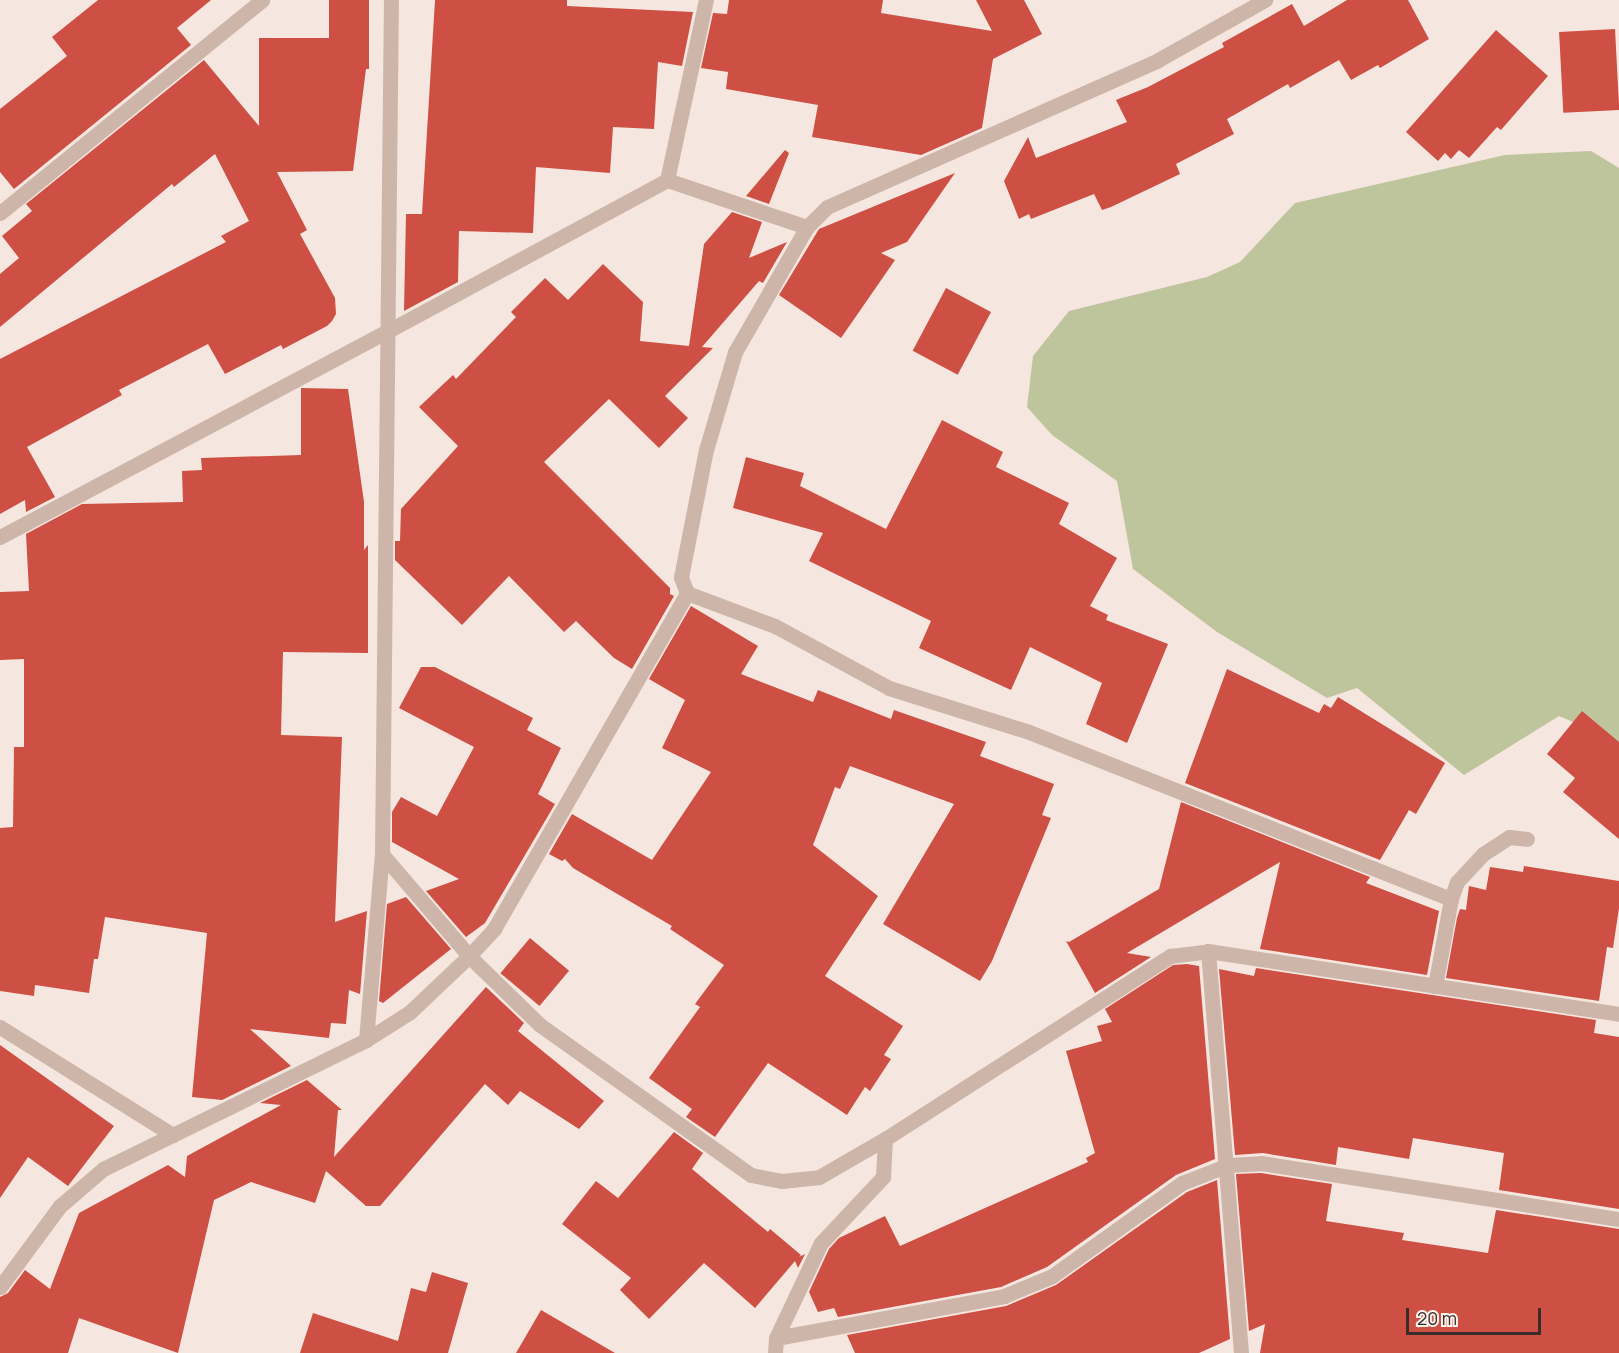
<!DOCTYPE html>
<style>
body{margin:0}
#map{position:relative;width:1619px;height:1353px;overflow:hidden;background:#f5e7df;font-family:Manrope,sans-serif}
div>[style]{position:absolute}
.green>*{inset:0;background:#bec59d}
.building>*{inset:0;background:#ce4f43;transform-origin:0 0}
.minor>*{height:15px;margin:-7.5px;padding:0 7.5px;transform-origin:7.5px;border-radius:7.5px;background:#ceb5aa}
span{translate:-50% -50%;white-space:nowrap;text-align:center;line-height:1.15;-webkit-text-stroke:4.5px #fbf2ec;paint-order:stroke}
.scale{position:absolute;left:1406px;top:1308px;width:135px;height:27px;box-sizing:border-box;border:3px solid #3b2c2a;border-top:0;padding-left:8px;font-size:18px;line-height:21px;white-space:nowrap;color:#3b2c2a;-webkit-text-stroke:4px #fbf2ec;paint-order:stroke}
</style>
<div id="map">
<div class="green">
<div style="clip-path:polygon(1591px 151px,1619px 168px,1619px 742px,1559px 716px,1464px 775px,1357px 688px,1327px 698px,1217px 632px,1133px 569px,1117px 481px,1052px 435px,1027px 407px,1033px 356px,1069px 311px,1207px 277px,1240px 262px,1295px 203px,1505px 155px)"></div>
</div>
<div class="building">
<div style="clip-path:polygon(98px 0,211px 0,177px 28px,191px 45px,14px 189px,0 172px,0 109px,67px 56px,52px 37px)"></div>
<div style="clip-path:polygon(329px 0,369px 0,369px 69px,366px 69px,353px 171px,277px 172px,307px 230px,300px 234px,335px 298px,336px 314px,332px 321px,327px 326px,283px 349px,281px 345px,225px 374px,208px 344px,119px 390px,122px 395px,27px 447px,55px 497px,26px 512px,25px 500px,0 514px,0 359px,226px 242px,221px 236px,249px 221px,215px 154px,174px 187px,172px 184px,0 327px,0 274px,19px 258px,2px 236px,32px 211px,26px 204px,204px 60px,259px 126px,259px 38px,329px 38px)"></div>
<div style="clip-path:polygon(435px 0,567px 0,567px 6px,693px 12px,682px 66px,658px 62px,654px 129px,613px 127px,610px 173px,536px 167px,533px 233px,459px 231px,458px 282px,404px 311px,406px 214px,422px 214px)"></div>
<div style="clip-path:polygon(729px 0,883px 0,881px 13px,992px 31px,976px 0,1024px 0,1042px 34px,993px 59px,982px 128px,921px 155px,812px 137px,818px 105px,726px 89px,728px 72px,701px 68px,713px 13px,727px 14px)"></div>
<div style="clip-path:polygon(1347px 0,1408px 0,1429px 39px,1380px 68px,1378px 65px,1351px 80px,1339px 60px,1290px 88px,1288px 84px,1227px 119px,1234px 134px,1176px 164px,1180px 174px,1111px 207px,1102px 210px,1094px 194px,1031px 219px,1029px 214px,1019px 219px,1004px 181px,1028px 137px,1036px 158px,1127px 122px,1116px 100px,1148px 87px,1224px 47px,1222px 43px,1292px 4px,1304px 26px)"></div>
<div style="left:1615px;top:29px;width:81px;height:56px;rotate:87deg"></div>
<div style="clip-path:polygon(1496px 30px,1548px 76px,1501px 130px,1497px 127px,1469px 158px,1459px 150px,1451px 159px,1445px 153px,1438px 161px,1406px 132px)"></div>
<div style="clip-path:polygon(785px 150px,789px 153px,769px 204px,746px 196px)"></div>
<div style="clip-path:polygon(955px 173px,907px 242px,881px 253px,895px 260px,841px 338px,779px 295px,819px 229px)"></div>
<div style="clip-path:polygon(732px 212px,762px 222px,749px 258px,787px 242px,763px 283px,759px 281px,702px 347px,713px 348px,665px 396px,688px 418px,659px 448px,609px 399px,544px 462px,670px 588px,670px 594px,674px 596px,632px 669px,614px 658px,576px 621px,564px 632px,509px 576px,462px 625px,395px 560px,395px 541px,400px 541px,401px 509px,458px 446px,419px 407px,453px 375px,456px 379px,516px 317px,511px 312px,545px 278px,568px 300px,603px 264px,643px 302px,640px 341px,689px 346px,704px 244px)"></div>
<div style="left:946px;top:288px;width:51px;height:71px;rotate:28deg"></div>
<div style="clip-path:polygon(301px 388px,348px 389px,364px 502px,364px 550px,368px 545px,368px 653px,283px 652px,281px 735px,342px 737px,335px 922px,367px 911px,360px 994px,349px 990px,346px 1024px,331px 1023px,329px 1038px,250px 1029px,291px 1066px,222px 1100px,192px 1097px,207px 933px,105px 917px,98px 959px,94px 959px,89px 993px,35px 985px,34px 996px,0 991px,0 828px,13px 827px,14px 747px,24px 747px,24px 659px,0 660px,0 592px,29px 591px,26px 534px,82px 504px,183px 502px,182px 471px,202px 470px,201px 458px,301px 455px)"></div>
<div style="clip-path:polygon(942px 420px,1003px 452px,996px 467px,1069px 503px,1059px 524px,1117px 558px,1090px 606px,1108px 615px,1106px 620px,1168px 644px,1127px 743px,1086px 724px,1102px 683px,1030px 647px,1011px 690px,919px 648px,931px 621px,809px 561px,823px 533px,733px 508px,746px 457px,804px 473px,800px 486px,886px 529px)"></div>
<div style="clip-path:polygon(691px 606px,758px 646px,741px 674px,813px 702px,818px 690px,891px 719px,894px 710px,986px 742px,980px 756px,1054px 784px,1042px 815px,1051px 818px,992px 961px,980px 981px,883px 924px,954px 804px,850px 766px,840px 789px,835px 787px,813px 845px,878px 896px,825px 976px,903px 1026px,884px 1055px,891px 1059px,870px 1091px,865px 1087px,847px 1115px,768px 1063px,715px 1137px,686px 1117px,692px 1109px,649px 1078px,700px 1007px,695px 1004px,724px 965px,670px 929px,672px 926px,573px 868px,565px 859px,562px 861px,549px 854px,572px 814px,652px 860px,711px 772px,662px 748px,685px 700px,649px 679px)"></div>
<div style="clip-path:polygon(421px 667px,435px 667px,533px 718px,527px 730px,561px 748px,538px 794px,555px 804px,485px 923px,466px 937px,426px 891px,459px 879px,392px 842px,392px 812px,401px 797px,437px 816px,474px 747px,399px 708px)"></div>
<div style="clip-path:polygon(1227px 669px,1319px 713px,1324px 704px,1331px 708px,1338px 697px,1445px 763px,1416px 814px,1409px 810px,1380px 860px,1185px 783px)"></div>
<div style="clip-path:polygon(1582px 711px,1619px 742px,1619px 839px,1563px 792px,1575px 778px,1547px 754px)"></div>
<div style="clip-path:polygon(1181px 802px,1370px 877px,1366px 883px,1439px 911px,1427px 975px,1260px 949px,1280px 862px,1127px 953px,1151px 957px,1095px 993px,1066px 941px,1069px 942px,1159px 889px)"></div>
<div style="clip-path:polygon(1524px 866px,1619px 881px,1619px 908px,1613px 948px,1607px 947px,1599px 1001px,1446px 978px,1457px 918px,1460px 909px,1466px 910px,1469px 886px,1486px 890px,1490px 867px,1523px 872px)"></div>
<div style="clip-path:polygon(406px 897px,451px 949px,383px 1003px,379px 1001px,387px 904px)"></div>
<div style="left:530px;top:938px;width:51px;height:46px;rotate:40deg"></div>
<div style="clip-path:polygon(1187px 964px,1199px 966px,1215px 1159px,1176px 1175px,1047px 1267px,1001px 1287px,838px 1317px,834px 1308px,818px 1312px,809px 1292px,829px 1249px,839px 1238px,885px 1216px,900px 1246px,1088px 1162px,1086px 1158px,1095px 1153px,1066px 1051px,1102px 1041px,1097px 1026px,1112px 1022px,1105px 1009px,1173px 965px)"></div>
<div style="clip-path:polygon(1256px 968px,1596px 1020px,1594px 1033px,1619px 1037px,1619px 1209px,1499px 1190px,1504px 1153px,1413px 1138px,1409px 1159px,1338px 1147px,1336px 1165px,1263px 1153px,1235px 1155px,1219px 969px,1254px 976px)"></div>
<div style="clip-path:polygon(486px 987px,524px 1023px,518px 1031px,604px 1101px,579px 1129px,520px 1091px,508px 1105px,485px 1084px,380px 1206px,366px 1206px,326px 1171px,315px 1203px,251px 1182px,214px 1200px,178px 1353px,79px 1318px,68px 1353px,0 1353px,0 1297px,8px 1293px,25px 1270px,50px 1289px,79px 1213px,168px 1165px,185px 1177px,187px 1156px,281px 1105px,260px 1103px,307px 1080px,342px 1110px,338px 1110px,334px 1157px)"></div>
<div style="clip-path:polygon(0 1045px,114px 1126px,68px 1186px,28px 1157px,0 1198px)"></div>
<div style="clip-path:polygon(674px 1132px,703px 1153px,692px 1169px,768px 1232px,770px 1229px,801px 1255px,799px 1257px,805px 1254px,798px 1268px,795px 1261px,755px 1308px,704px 1263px,649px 1319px,620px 1290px,631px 1278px,562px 1224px,596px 1181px,618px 1198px)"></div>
<div style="clip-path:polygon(1261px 1173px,1332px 1184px,1326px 1221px,1404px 1233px,1402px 1240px,1488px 1253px,1496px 1210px,1619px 1229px,1619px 1353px,1260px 1353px,1265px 1324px,1249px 1331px,1236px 1174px)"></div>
<div style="clip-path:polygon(1217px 1180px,1230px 1339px,1199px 1353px,855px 1353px,847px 1335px,1006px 1306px,1056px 1285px,1187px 1192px)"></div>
<div style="clip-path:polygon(432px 1272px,468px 1283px,448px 1353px,300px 1353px,313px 1313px,398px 1341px,411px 1288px,426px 1292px)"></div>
<div style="clip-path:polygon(541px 1310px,615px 1353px,516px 1353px)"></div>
</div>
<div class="minor">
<div style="left:667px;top:180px;width:148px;rotate:18.6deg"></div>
<div style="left:807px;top:227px;width:28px;rotate:-45deg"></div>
<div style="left:827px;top:207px;width:362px;rotate:-23.9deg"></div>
<div style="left:1158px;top:60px;width:123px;rotate:-29.3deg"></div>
<div style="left:0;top:213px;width:338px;rotate:-39.1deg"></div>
<div style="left:0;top:537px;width:439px;rotate:-28deg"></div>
<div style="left:388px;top:331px;width:317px;rotate:-28.4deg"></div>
<div style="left:667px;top:180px;width:184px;rotate:-77.8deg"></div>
<div style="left:687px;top:593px;width:94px;rotate:20.6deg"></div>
<div style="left:775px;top:626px;width:130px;rotate:28.5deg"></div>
<div style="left:889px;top:688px;width:147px;rotate:17.4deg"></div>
<div style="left:1029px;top:732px;width:454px;rotate:21.6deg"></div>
<div style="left:382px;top:854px;width:134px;rotate:49.5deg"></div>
<div style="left:469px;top:956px;width:99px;rotate:44.2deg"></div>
<div style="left:540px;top:1025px;width:259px;rotate:35.4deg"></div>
<div style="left:751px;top:1175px;width:32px;rotate:11deg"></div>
<div style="left:782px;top:1181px;width:37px;rotate:-6deg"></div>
<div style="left:819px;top:1177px;width:76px;rotate:-29.9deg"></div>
<div style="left:885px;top:1139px;width:339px;rotate:-32.7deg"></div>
<div style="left:1170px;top:956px;width:38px;rotate:-7deg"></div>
<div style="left:1208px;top:951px;width:416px;rotate:8.7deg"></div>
<div style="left:1208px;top:951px;width:403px;rotate:85.3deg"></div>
<div style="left:1435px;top:986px;width:88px;rotate:-79.6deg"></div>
<div style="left:1451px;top:899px;width:18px;rotate:-71deg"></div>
<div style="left:1457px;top:882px;width:38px;rotate:-47deg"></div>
<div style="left:1483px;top:854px;width:31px;rotate:-33deg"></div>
<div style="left:1509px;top:837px;width:18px;rotate:6deg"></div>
<div style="left:0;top:1027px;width:204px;rotate:32deg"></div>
<div style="left:366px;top:1040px;width:187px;rotate:-85.1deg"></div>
<div style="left:382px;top:854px;width:854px;rotate:-89.4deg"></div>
<div style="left:0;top:1287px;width:101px;rotate:-53.5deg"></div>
<div style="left:60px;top:1206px;width:57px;rotate:-40.7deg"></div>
<div style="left:103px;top:1169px;width:293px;rotate:-26.1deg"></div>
<div style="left:366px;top:1040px;width:52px;rotate:-32.5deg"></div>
<div style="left:410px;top:1012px;width:81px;rotate:-43.5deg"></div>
<div style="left:469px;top:956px;width:37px;rotate:-47deg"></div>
<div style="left:494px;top:929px;width:387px;rotate:-60.1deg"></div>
<div style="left:687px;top:593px;width:17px;rotate:-111deg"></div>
<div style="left:681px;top:577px;width:129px;rotate:-78.9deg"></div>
<div style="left:706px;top:450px;width:102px;rotate:-73.5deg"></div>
<div style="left:735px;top:352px;width:144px;rotate:-60.1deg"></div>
<div style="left:776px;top:1338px;width:232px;rotate:-10.4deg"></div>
<div style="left:1004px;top:1296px;width:52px;rotate:-22.6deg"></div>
<div style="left:1052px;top:1276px;width:160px;rotate:-35.6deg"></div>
<div style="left:1182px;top:1183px;width:49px;rotate:-21.4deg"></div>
<div style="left:1228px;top:1165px;width:33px;rotate:-3deg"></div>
<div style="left:1261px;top:1163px;width:362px;rotate:8.9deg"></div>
<div style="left:775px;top:1353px;width:15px;rotate:-86deg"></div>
<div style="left:776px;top:1338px;width:105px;rotate:-64.7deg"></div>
<div style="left:821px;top:1243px;width:91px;rotate:-46.8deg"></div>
<div style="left:883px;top:1177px;width:38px;rotate:-87deg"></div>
</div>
<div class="scale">20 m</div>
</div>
